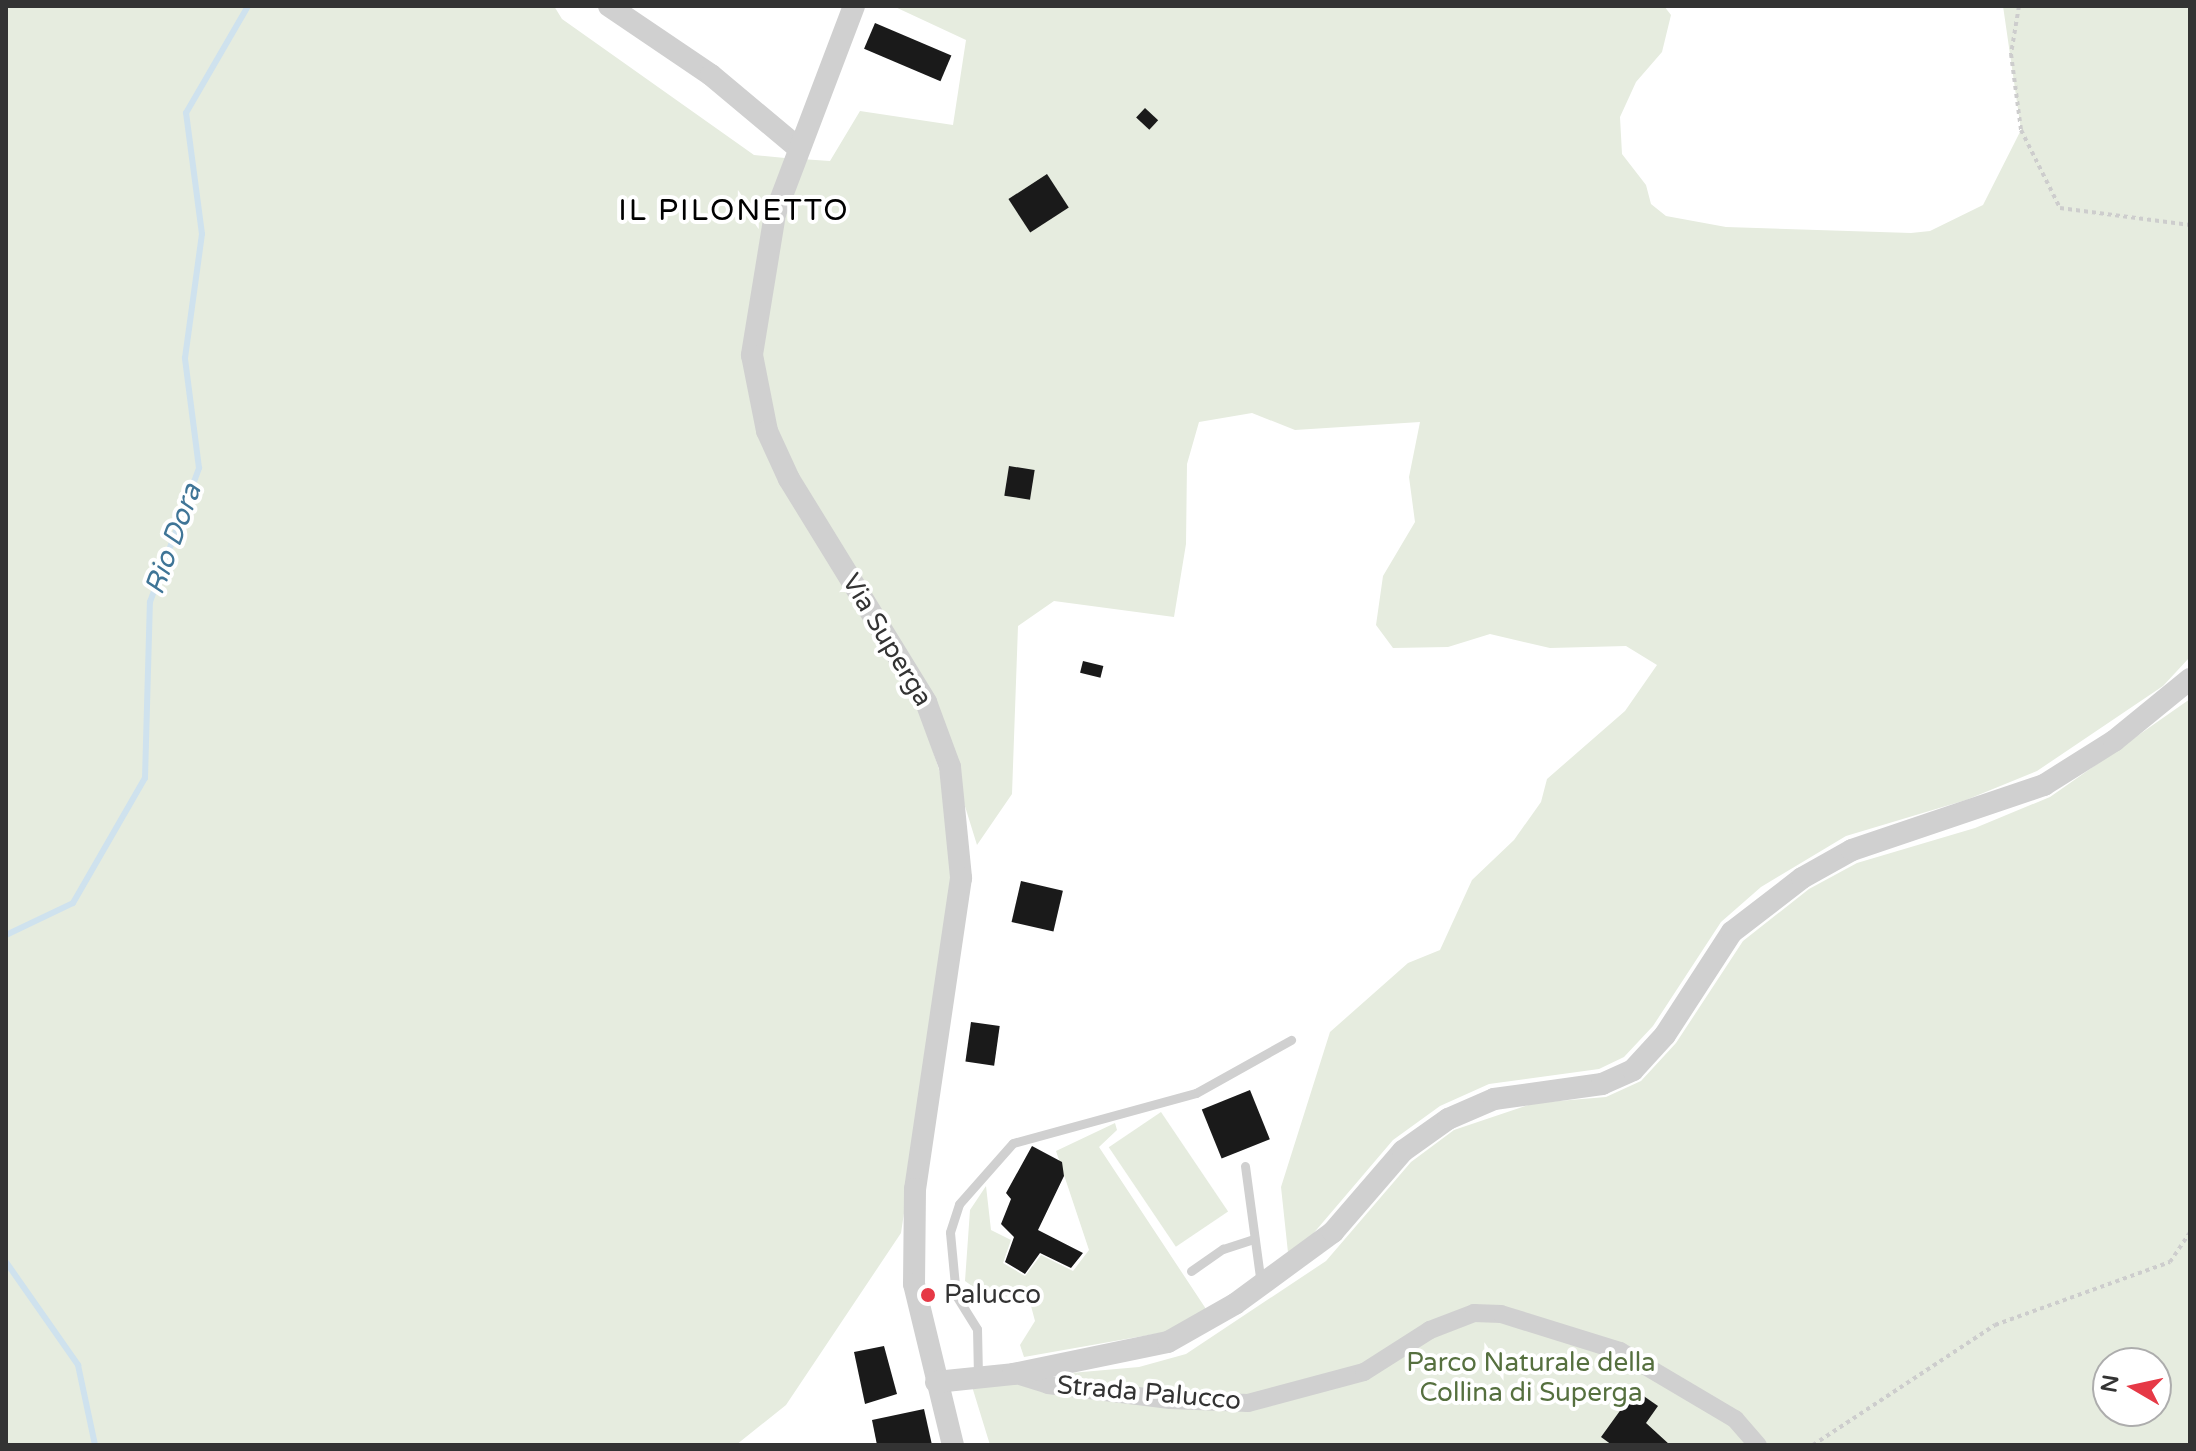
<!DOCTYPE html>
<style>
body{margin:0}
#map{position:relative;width:2196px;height:1451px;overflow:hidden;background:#fff;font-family:"Varela Round",sans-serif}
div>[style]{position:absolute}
.green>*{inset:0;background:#e6ecdf;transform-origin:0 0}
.stream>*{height:6px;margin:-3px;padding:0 3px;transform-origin:3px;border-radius:3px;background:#cfe2ee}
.building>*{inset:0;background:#1a1a1a;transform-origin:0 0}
.path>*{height:4px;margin-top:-2px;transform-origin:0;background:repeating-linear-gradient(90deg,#cdcdcd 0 4px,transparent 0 8px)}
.service>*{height:9px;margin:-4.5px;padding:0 4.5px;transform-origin:4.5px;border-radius:4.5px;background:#d0d0d0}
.minor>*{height:18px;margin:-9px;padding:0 9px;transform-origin:9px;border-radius:9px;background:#d0d0d0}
.tertiary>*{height:22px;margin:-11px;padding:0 11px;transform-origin:11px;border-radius:11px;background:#d0d0d0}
.dots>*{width:22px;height:22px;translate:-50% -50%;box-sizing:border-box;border:4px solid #fff;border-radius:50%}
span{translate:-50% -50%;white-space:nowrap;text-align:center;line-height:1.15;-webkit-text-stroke:8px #fff;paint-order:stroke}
.street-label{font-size:26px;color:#333}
.poi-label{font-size:26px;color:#333}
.left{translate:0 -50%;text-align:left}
.park-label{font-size:26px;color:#56703f}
.water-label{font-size:28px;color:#3f7597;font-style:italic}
.quarter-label{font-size:30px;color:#000;letter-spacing:2px}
.frame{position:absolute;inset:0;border:8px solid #333;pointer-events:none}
.north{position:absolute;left:2092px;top:1347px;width:80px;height:80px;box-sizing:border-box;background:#fff;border:2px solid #adadad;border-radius:50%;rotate:279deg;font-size:22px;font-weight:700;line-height:32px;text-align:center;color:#333}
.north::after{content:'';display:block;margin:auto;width:28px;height:36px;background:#e63946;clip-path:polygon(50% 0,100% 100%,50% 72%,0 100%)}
</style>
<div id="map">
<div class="green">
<div style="clip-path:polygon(6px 6px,554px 6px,562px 19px,754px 155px,785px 158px,751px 399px,918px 706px,961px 836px,901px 1233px,786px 1405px,736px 1445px,6px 1445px)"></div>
<div style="clip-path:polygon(893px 6px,1664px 6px,1671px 15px,1662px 52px,1636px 82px,1620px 117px,1622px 154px,1646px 185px,1651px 204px,1666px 216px,1726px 227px,1911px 233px,1930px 231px,1983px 205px,2021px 130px,2003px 6px,2190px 6px,2189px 658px,2163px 686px,2037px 771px,1966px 800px,1846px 836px,1761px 887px,1721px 922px,1653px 1026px,1624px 1057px,1599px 1069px,1489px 1084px,1440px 1106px,1393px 1140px,1289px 1262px,1281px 1187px,1330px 1032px,1408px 963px,1440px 950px,1472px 880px,1514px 840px,1541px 802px,1547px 779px,1625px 711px,1657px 665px,1626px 646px,1550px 648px,1490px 634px,1448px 647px,1393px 648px,1376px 625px,1383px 576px,1415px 522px,1409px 477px,1420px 422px,1295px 430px,1252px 413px,1199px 422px,1187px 464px,1186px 544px,1174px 617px,1054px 601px,1018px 626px,1012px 794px,977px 845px,936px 713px,780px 442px,757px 355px,767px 287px,801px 159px,830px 161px,860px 111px,953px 125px,966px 40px)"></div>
<div style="clip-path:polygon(evenodd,2190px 699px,2190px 1445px,990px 1445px,970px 1380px,1051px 1383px,1110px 1397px,1072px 1383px,1071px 1373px,1139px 1367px,1186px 1354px,1326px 1261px,1411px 1162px,1454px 1130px,1534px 1103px,1606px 1097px,1641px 1081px,1676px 1043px,1743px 941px,1809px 889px,1857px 863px,1975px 828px,2050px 797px,2190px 699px,1474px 1310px,1504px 1316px,1475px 1318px,1428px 1339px,1364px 1379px,1249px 1408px,1148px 1406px,1111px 1396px,1248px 1400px,1361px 1372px,1474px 1310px,2190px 699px,2108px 1363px,2156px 1363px,2156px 1411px,2108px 1411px,2108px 1363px)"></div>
<div style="left:1161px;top:1112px;width:120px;height:63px;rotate:56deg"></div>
<div style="clip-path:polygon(1115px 1123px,1117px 1130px,1099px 1147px,1208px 1312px,1166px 1332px,1024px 1357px,1020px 1345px,1035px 1321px,1031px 1306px,989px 1298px,965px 1281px,970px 1210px,986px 1186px,991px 1230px,1011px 1240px,1003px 1263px,1025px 1276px,1041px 1255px,1073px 1271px,1089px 1250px,1056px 1151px)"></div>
</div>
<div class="stream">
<div style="left:6px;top:935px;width:74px;rotate:-25.5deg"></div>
<div style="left:73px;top:903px;width:144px;rotate:-60.1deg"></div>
<div style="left:145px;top:778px;width:176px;rotate:-88.4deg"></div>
<div style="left:150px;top:602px;width:143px;rotate:-69.9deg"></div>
<div style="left:199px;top:468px;width:111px;rotate:-97.3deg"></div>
<div style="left:185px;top:358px;width:125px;rotate:-82.2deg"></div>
<div style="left:202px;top:234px;width:122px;rotate:-97.5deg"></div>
<div style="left:186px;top:113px;width:124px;rotate:-59.9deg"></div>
<div style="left:6px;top:1262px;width:126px;rotate:55deg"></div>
<div style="left:78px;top:1365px;width:82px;rotate:78deg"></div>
</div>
<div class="building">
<div style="left:875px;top:23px;width:83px;height:28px;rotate:23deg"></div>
<div style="left:1145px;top:108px;width:18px;height:13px;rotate:43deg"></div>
<div style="left:1047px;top:174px;width:40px;height:46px;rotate:57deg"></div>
<div style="left:1009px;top:466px;width:26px;height:30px;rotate:9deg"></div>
<div style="left:1083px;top:661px;width:21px;height:12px;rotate:14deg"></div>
<div style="left:1021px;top:881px;width:43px;height:42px;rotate:13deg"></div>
<div style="left:971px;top:1022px;width:29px;height:40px;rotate:8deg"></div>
<div style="left:1250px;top:1090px;width:53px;height:52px;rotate:68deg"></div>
<div style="clip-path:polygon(1032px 1146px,1062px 1162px,1064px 1176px,1038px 1230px,1083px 1253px,1071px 1268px,1040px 1253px,1025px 1274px,1005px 1262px,1014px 1237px,1001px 1224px,1011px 1199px,1006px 1193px)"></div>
<div style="clip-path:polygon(884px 1346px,897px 1394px,865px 1404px,854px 1352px)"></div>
<div style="clip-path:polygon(1635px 1390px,1658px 1406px,1646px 1423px,1670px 1445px,1612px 1445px,1601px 1437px)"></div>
<div style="clip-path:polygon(924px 1409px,932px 1445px,877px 1445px,872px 1420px)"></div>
</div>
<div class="path">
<div style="left:2019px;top:6px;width:49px;rotate:99.5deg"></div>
<div style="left:2011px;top:54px;width:77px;rotate:82.5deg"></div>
<div style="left:2021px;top:130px;width:87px;rotate:63.4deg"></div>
<div style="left:2060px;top:208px;width:131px;rotate:7.5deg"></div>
<div style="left:1813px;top:1445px;width:218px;rotate:-33.4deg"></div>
<div style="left:1995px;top:1325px;width:186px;rotate:-19.8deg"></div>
<div style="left:2170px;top:1262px;width:36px;rotate:-56deg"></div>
</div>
<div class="service">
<div style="left:1245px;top:1166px;width:119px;rotate:82.3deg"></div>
<div style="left:1191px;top:1271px;width:39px;rotate:-35deg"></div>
<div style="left:1223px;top:1249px;width:33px;rotate:-18deg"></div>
<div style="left:978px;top:1376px;width:47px;rotate:-91.2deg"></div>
<div style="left:977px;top:1329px;width:39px;rotate:-122deg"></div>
<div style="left:956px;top:1296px;width:64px;rotate:-95.4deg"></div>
<div style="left:950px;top:1232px;width:29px;rotate:-72deg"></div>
<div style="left:959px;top:1204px;width:81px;rotate:-48.5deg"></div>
<div style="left:1013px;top:1143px;width:190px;rotate:-15.3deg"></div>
<div style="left:1196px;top:1093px;width:109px;rotate:-29.2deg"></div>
</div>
<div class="minor">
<div style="left:1013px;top:1374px;width:37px;rotate:17deg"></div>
<div style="left:1048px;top:1385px;width:123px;rotate:7deg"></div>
<div style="left:1170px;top:1400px;width:78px;rotate:2.2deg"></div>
<div style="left:1248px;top:1403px;width:120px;rotate:-15deg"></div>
<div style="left:1364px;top:1372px;width:78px;rotate:-32.5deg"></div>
<div style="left:1430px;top:1330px;width:47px;rotate:-21.1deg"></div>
<div style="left:1474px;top:1313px;width:27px;rotate:2deg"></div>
<div style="left:1501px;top:1314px;width:125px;rotate:17.3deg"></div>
<div style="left:1620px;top:1351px;width:134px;rotate:30.6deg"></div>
<div style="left:1735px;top:1419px;width:35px;rotate:49deg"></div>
</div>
<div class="tertiary">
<div style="left:609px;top:6px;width:123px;rotate:34.1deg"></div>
<div style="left:711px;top:75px;width:111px;rotate:39.9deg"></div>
<div style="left:854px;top:6px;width:222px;rotate:110.8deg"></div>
<div style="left:775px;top:214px;width:143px;rotate:99.3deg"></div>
<div style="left:752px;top:355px;width:77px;rotate:78.8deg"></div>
<div style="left:767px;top:431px;width:53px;rotate:65.4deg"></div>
<div style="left:789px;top:479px;width:262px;rotate:58.4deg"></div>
<div style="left:926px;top:702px;width:69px;rotate:69.7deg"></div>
<div style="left:950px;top:767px;width:112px;rotate:84.3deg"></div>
<div style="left:961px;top:878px;width:314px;rotate:98.4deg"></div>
<div style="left:915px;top:1189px;width:95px;rotate:90.6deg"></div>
<div style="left:914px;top:1284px;width:166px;rotate:76.4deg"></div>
<div style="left:936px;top:1382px;width:77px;rotate:-5.9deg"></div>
<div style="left:1013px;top:1374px;width:158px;rotate:-11.7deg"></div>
<div style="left:1168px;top:1342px;width:77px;rotate:-29.6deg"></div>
<div style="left:1235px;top:1304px;width:122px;rotate:-36.3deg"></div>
<div style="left:1333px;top:1232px;width:107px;rotate:-49.2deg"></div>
<div style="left:1403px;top:1151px;width:55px;rotate:-35.4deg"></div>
<div style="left:1448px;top:1119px;width:50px;rotate:-23.5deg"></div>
<div style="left:1494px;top:1099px;width:109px;rotate:-7.9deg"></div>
<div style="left:1602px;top:1084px;width:34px;rotate:-24deg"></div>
<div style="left:1633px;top:1070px;width:47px;rotate:-47.6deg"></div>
<div style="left:1665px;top:1035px;width:123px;rotate:-57deg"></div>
<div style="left:1732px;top:932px;width:88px;rotate:-37.6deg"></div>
<div style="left:1802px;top:878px;width:57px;rotate:-29.2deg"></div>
<div style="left:1852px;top:850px;width:203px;rotate:-18.7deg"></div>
<div style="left:2044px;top:785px;width:83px;rotate:-32.2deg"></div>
<div style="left:2114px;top:741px;width:98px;rotate:-39.2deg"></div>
</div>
<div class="dots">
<div style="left:928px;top:1295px;background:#e63946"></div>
</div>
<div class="street-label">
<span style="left:887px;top:640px;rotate:59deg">Via Superga</span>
<span style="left:1149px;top:1393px;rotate:5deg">Strada Palucco</span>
</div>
<div class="poi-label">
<span class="left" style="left:944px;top:1295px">Palucco</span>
</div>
<div class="park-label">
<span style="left:1531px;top:1378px">Parco Naturale della<br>Collina di Superga</span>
</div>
<div class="water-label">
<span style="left:173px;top:539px;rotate:-70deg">Rio Dora</span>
</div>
<div class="quarter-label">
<span style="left:734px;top:211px">IL PILONETTO</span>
</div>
<div class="frame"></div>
<div class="north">N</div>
</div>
